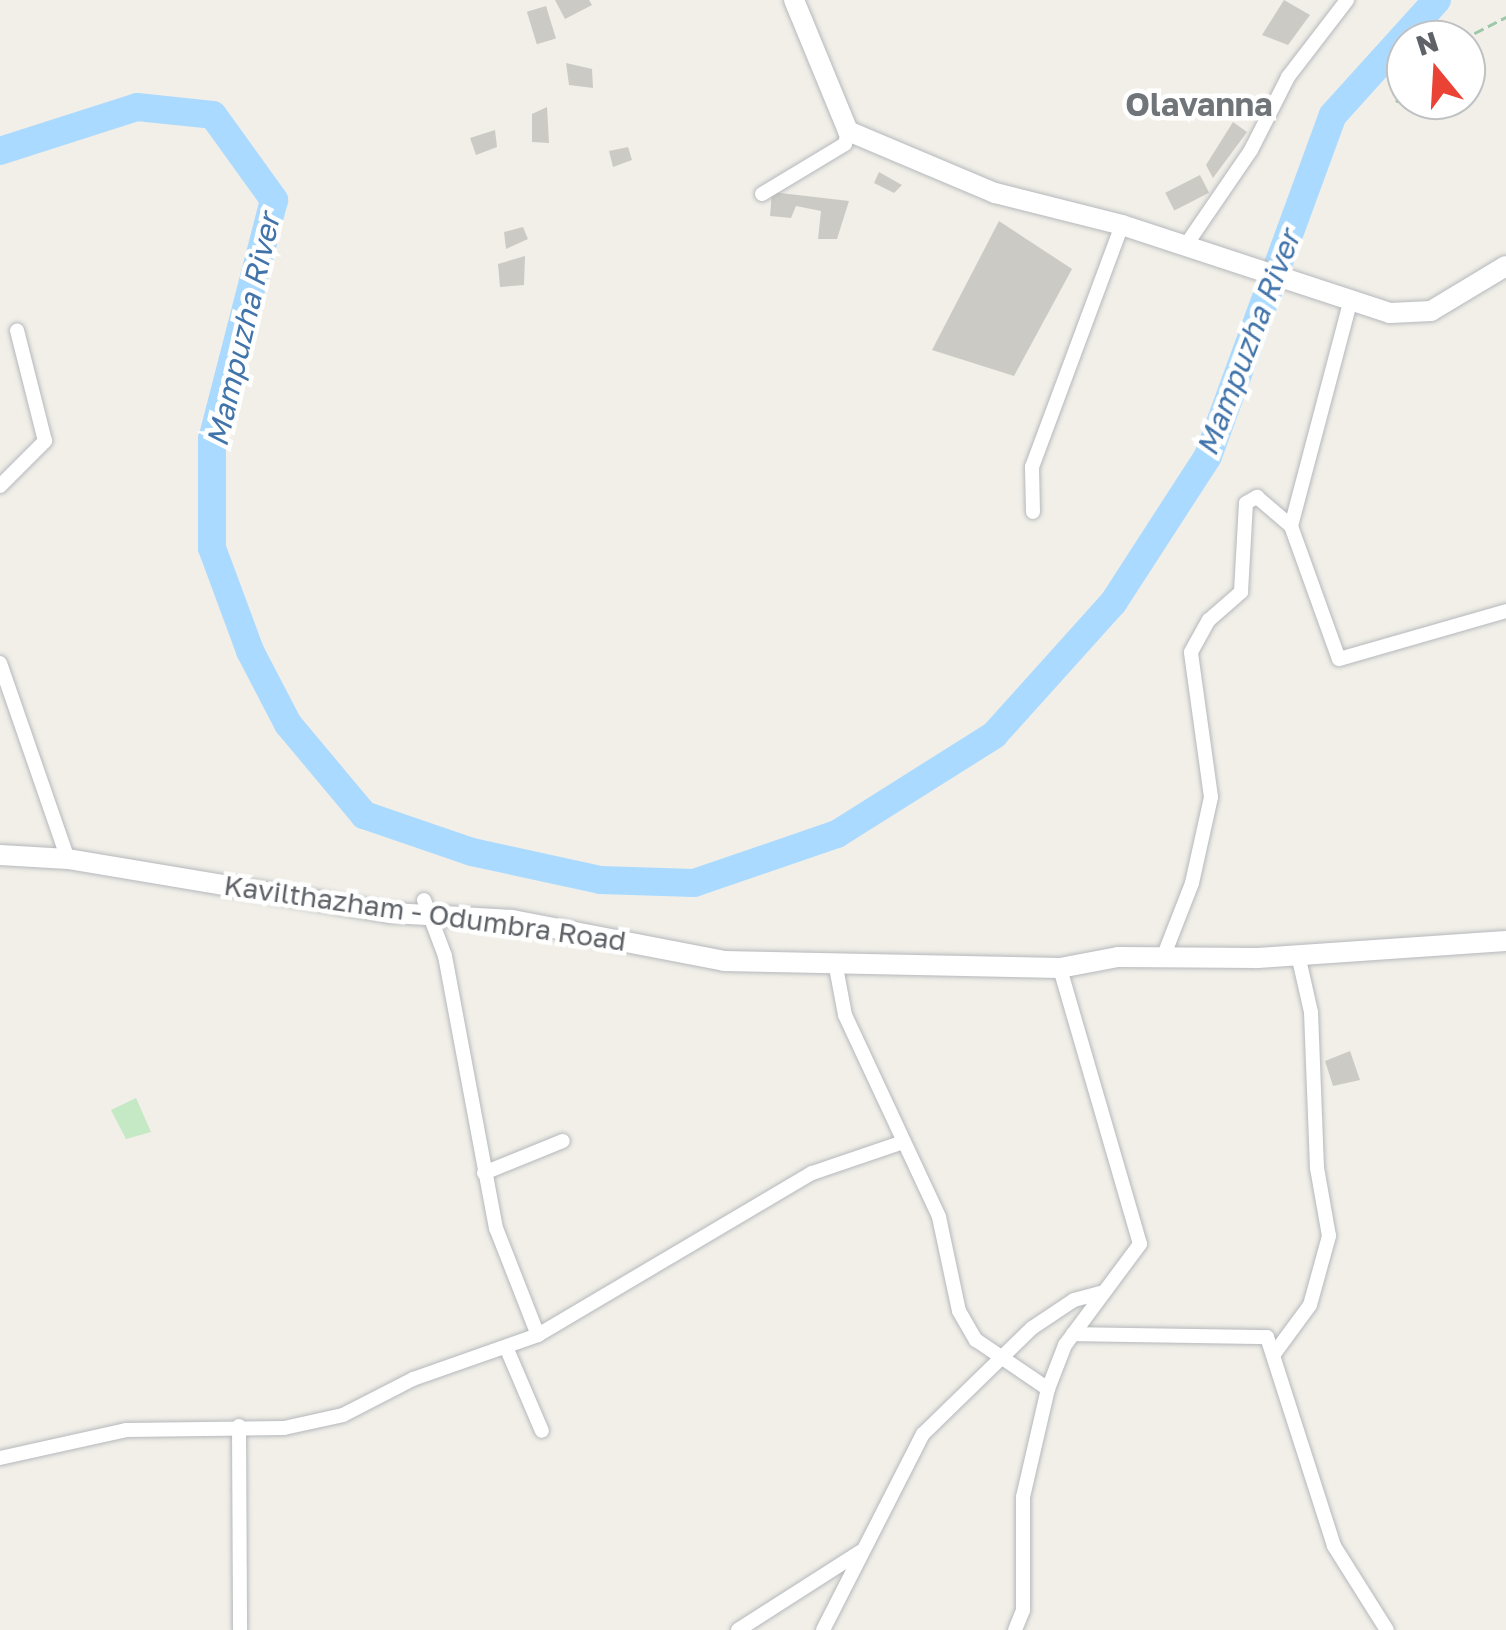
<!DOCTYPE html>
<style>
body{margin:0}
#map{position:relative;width:1506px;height:1630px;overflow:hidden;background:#f1efe8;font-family:"Golos Text",sans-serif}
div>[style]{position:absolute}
.green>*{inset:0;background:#c5e8c5}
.river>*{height:28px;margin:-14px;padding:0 14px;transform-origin:14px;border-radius:14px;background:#aadaff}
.building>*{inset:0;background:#cccac5;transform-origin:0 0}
.path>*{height:2.5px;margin-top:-1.25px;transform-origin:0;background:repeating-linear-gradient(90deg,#9cc7a9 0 10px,transparent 0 15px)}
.roads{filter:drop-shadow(0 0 2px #b5b8bc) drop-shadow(0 0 2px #b5b8bc)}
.street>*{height:14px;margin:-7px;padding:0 7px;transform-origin:7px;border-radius:7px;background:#fff}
.secondary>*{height:20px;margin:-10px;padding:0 10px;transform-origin:10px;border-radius:10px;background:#fff}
span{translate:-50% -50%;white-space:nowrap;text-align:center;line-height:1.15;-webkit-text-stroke:9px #fff;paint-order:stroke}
.street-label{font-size:28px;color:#5f6368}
.water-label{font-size:30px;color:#4174aa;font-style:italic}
.quarter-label{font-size:32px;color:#70757a;font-weight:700}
.north{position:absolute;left:1386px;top:20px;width:100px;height:100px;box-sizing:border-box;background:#fff;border:2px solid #bfc1c3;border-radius:50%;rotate:342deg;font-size:28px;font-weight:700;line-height:40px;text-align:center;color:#5f6368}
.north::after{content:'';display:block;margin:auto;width:35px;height:45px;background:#ea4335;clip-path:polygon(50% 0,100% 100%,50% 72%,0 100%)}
</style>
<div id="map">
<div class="green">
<div style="clip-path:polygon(136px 1098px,151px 1132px,126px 1139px,111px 1110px)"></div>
</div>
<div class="river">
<div style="left:0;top:151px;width:144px;rotate:-17.8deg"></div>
<div style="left:137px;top:107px;width:76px;rotate:6deg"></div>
<div style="left:213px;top:115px;width:105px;rotate:54.3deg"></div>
<div style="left:274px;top:200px;width:247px;rotate:104.5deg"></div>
<div style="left:212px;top:439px;width:109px;rotate:90deg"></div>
<div style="left:212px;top:548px;width:110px;rotate:69.7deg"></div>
<div style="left:250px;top:651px;width:82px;rotate:62.5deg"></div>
<div style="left:288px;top:724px;width:119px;rotate:50.1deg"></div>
<div style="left:364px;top:815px;width:114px;rotate:18.9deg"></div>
<div style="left:472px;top:852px;width:131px;rotate:12.3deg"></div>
<div style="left:600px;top:880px;width:94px;rotate:1.8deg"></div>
<div style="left:694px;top:883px;width:151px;rotate:-18.9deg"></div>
<div style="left:837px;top:834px;width:186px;rotate:-32.2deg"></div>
<div style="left:994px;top:735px;width:178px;rotate:-48deg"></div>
<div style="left:1113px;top:603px;width:175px;rotate:-57.1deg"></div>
<div style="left:1208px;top:456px;width:363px;rotate:-69.9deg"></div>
<div style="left:1333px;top:115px;width:155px;rotate:-47.9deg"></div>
</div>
<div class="building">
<div style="clip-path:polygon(555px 0,589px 0,592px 5px,565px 19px)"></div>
<div style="clip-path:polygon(1284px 0,1310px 15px,1288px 45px,1262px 35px)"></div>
<div style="left:546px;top:6px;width:34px;height:20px;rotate:73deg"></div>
<div style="clip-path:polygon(566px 63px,592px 69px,593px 88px,569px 85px)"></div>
<div style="clip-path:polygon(547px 107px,549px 143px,532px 142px,532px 114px)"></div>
<div style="clip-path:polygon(1233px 122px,1247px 132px,1213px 178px,1206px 165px)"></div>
<div style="clip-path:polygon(495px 130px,497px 147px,476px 155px,470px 138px)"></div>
<div style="clip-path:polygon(628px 147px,632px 160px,613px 167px,609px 151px)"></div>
<div style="clip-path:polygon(879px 172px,902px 185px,894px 193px,874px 183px)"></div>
<div style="left:1200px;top:175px;width:20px;height:39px;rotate:63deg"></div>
<div style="clip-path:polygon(772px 192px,849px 201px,837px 239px,818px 239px,821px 211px,796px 206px,791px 218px,770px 216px)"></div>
<div style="clip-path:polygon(999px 221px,1072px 269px,1014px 376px,932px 350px)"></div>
<div style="clip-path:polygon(523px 227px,528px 239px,506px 249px,504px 232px)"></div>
<div style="clip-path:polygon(525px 256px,524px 285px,500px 287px,498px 264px)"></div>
<div style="clip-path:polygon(1350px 1051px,1360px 1080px,1333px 1086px,1325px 1061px)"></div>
</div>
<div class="path">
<div style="left:1461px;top:40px;width:51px;rotate:-27.1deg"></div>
<div style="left:1396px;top:102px;width:17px;rotate:-54deg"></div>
</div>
<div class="roads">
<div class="street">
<div style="left:762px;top:194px;width:97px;rotate:-31.1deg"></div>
<div style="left:845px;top:144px;width:13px;rotate:-77deg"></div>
<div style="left:1186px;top:245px;width:115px;rotate:-55.6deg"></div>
<div style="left:1251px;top:150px;width:82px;rotate:-63.1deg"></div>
<div style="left:1288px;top:77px;width:97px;rotate:-52.5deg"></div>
<div style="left:1351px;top:299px;width:235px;rotate:104.8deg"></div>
<div style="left:1291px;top:526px;width:141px;rotate:70.2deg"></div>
<div style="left:1339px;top:659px;width:174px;rotate:-16deg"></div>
<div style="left:0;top:486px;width:64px;rotate:-45deg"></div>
<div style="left:45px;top:441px;width:114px;rotate:-104.2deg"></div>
<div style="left:1033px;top:512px;width:45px;rotate:-91.3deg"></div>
<div style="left:1032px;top:467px;width:258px;rotate:-69.6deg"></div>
<div style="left:0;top:663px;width:207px;rotate:70.9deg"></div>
<div style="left:424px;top:900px;width:60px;rotate:69.4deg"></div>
<div style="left:445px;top:956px;width:277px;rotate:79.4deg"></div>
<div style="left:496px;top:1228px;width:115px;rotate:68.6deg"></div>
<div style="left:1164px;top:955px;width:77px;rotate:-68.7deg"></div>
<div style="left:1192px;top:883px;width:88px;rotate:-77.5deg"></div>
<div style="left:1211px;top:797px;width:146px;rotate:-97.9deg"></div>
<div style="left:1191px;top:652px;width:37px;rotate:-61deg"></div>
<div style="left:1209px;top:620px;width:43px;rotate:-41.2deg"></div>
<div style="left:1241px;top:592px;width:89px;rotate:-86.8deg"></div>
<div style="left:1246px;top:503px;width:13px;rotate:-29deg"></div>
<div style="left:1257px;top:497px;width:45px;rotate:40.5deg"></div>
<div style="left:835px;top:962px;width:54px;rotate:79.3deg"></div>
<div style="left:845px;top:1015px;width:223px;rotate:65deg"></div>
<div style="left:939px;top:1217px;width:96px;rotate:78deg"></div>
<div style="left:959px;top:1311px;width:34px;rotate:60deg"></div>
<div style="left:976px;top:1340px;width:87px;rotate:34.2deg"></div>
<div style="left:484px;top:1173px;width:85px;rotate:-22.1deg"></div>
<div style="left:1073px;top:1334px;width:194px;rotate:0.9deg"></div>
<div style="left:1267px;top:1337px;width:219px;rotate:72.2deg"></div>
<div style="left:1334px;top:1546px;width:99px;rotate:57.8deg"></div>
<div style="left:506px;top:1347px;width:91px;rotate:66.8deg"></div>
<div style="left:1274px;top:1354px;width:61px;rotate:-53.7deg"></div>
<div style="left:1310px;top:1305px;width:72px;rotate:-74.6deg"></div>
<div style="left:1329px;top:1236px;width:69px;rotate:-100deg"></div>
<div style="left:1317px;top:1168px;width:156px;rotate:-92.2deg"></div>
<div style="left:1311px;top:1012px;width:58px;rotate:-102.8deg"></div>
<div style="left:239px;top:1426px;width:204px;rotate:89.7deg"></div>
<div style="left:0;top:1458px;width:129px;rotate:-12.5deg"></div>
<div style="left:126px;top:1430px;width:158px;rotate:-0.7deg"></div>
<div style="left:284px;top:1428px;width:60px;rotate:-12.4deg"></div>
<div style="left:343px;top:1415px;width:79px;rotate:-27.2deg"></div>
<div style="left:413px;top:1379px;width:133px;rotate:-19.4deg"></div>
<div style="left:538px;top:1335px;width:318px;rotate:-30.6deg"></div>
<div style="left:812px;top:1173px;width:96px;rotate:-18.8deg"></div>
<div style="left:738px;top:1630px;width:145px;rotate:-32.6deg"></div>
<div style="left:823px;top:1630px;width:220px;rotate:-63deg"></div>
<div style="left:923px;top:1434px;width:152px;rotate:-44.2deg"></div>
<div style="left:1032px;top:1328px;width:50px;rotate:-33.7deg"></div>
<div style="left:1074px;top:1300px;width:31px;rotate:-15deg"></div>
<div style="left:1015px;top:1630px;width:22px;rotate:-68deg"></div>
<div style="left:1023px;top:1610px;width:113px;rotate:-90deg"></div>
<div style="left:1023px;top:1497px;width:111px;rotate:-77deg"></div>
<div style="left:1048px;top:1389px;width:47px;rotate:-68.9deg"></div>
<div style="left:1065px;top:1345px;width:126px;rotate:-53.4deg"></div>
<div style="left:1140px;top:1244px;width:287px;rotate:-106.2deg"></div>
</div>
<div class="secondary">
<div style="left:794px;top:0;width:142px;rotate:67.6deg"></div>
<div style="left:848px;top:131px;width:160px;rotate:22.9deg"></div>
<div style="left:995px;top:193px;width:131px;rotate:14.1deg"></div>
<div style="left:1122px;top:225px;width:282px;rotate:18.2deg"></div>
<div style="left:1390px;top:313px;width:41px;rotate:-2.8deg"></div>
<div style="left:1431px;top:311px;width:87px;rotate:-31deg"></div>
<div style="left:0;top:855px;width:68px;rotate:3.4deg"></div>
<div style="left:68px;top:859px;width:328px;rotate:9.5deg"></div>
<div style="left:392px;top:913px;width:120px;rotate:3.3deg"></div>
<div style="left:512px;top:920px;width:216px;rotate:10.9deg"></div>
<div style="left:724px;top:961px;width:336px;rotate:1.2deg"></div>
<div style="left:1060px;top:968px;width:59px;rotate:-10.7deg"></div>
<div style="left:1118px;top:957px;width:139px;rotate:0.4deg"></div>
<div style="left:1257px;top:958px;width:250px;rotate:-3.9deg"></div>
</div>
</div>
<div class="street-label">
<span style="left:425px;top:913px;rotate:8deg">Kavilthazham - Odumbra Road</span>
</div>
<div class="water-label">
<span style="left:243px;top:330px;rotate:-77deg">Mampuzha River</span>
<span style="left:1248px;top:343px;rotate:-69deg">Mampuzha River</span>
</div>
<div class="quarter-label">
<span style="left:1199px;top:104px">Olavanna</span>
</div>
<div class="north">N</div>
</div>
